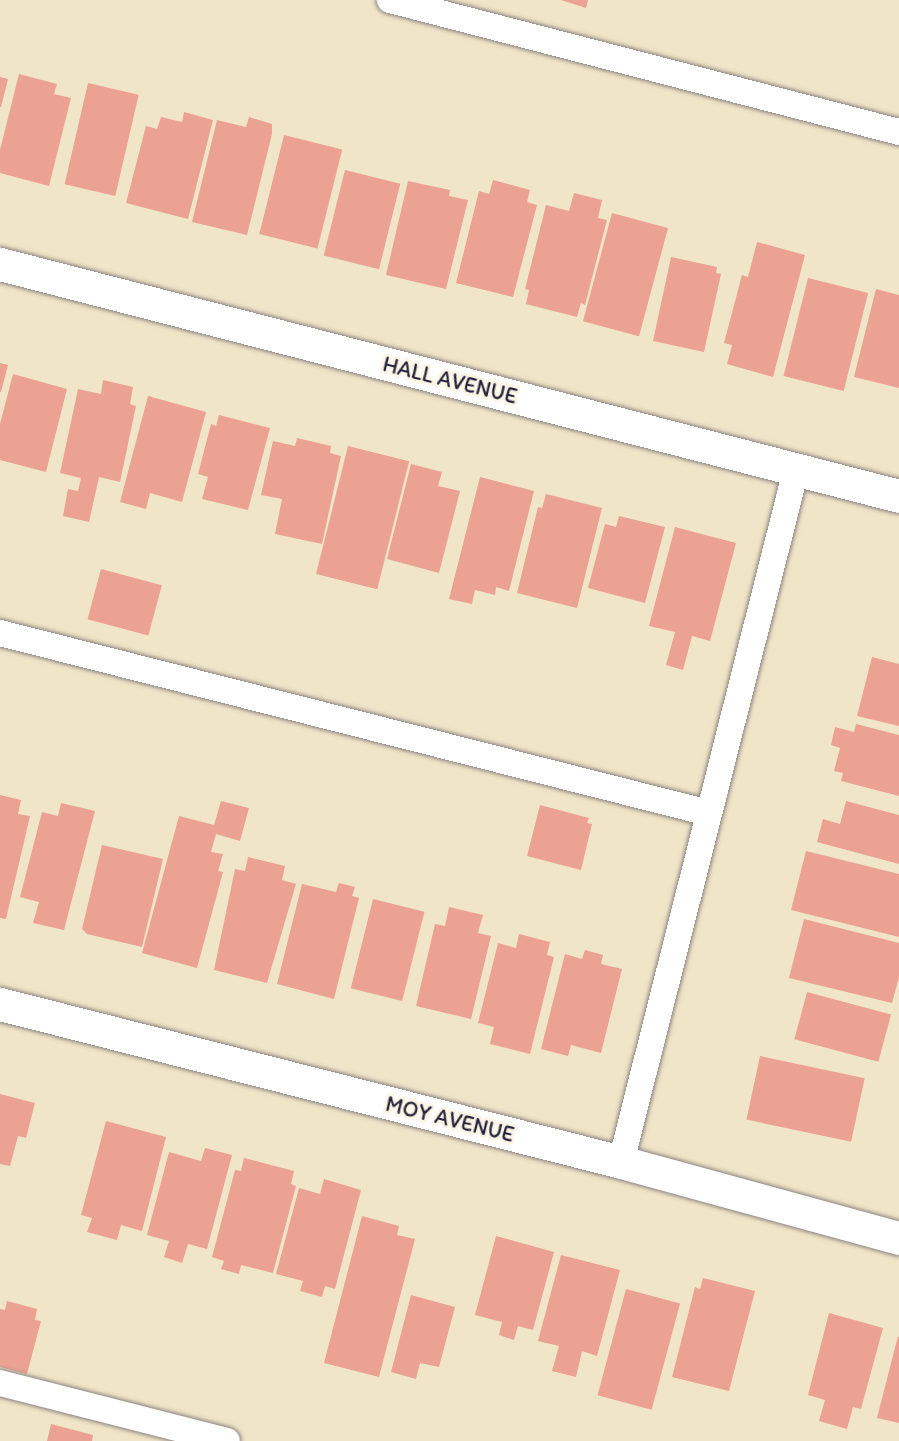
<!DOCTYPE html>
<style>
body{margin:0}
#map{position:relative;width:899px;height:1441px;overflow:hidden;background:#f1e5c7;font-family:Itim,sans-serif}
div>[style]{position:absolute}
.building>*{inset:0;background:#eba292;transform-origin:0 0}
.roads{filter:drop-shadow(0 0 2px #8a8481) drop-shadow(0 0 2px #8a8481)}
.lane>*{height:26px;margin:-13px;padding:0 13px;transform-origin:13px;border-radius:13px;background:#fff}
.street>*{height:33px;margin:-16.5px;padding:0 16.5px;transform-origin:16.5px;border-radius:16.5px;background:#fff}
span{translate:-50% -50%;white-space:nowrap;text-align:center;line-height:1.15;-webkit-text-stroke:6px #fcf5e5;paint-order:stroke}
.street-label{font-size:22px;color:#22223b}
</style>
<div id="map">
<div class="building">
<div style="clip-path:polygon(561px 0,588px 0,586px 8px)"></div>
<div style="clip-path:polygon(19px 74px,57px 84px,54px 94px,71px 98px,49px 186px,0 173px,0 150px)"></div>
<div style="clip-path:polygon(0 77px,8px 79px,1px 107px,0 107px)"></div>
<div style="left:88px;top:83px;width:52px;height:104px;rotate:13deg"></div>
<div style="clip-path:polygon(184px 112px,213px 120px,188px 219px,126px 203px,146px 126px,157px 129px,161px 117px,182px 122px)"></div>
<div style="clip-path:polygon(249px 117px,272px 124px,272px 134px,247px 235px,192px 222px,217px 120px,246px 127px)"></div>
<div style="left:284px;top:135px;width:60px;height:102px;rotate:14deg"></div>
<div style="left:345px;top:170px;width:57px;height:88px;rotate:14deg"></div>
<div style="clip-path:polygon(493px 180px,530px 190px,527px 202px,537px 205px,513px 297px,456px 283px,479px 191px,489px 194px)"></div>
<div style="clip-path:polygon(408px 181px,450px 190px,449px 196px,468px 200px,446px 289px,386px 275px)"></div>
<div style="clip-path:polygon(574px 193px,602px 200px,598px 218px,607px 220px,585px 305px,581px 303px,577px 317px,526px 304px,529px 290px,525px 289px,546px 205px,569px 211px)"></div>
<div style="left:612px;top:213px;width:58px;height:112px;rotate:15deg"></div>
<div style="clip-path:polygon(757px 242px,805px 255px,773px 377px,727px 364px,732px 345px,724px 343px,742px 275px,748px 277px)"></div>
<div style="clip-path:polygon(671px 257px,717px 267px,716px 273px,721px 274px,704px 352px,653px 341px)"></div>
<div style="left:808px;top:278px;width:62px;height:101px;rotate:14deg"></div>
<div style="clip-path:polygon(876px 289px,899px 295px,899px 388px,854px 377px)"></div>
<div style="clip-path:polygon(0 363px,8px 365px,1px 392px,0 392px)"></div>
<div style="clip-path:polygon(13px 374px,67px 389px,46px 472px,0 460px,0 424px)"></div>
<div style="clip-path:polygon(103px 380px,133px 387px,130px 404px,136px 406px,120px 482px,99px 477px,89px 522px,63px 516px,68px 489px,78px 491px,81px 478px,60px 473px,78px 389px,101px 394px)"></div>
<div style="clip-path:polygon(148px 396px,206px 412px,182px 502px,150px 493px,146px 509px,120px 502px)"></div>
<div style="clip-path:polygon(219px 415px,270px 428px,248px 510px,202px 499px,208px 477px,198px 474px,211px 424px,216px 426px)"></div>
<div style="clip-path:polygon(297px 438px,331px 446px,330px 453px,341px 456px,322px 544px,275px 534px,282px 499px,261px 495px,273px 441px,295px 446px)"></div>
<div style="left:348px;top:446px;width:63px;height:132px;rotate:14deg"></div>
<div style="clip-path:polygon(411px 464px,442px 472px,438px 486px,460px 491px,439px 573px,387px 559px)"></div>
<div style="clip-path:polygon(480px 477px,534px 491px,509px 591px,496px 587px,495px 595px,475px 590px,472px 604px,449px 599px)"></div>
<div style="clip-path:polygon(546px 494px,602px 508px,577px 608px,517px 593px,538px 507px,542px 508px)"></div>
<div style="clip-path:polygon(619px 516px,665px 527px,645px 603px,588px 588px,605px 524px,616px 527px)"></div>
<div style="clip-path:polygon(675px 527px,736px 543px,710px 641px,692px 636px,683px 670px,666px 665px,675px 632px,649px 626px)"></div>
<div style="left:101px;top:569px;width:63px;height:52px;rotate:15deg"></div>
<div style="clip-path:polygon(872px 657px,899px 664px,899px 726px,857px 716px)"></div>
<div style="clip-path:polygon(856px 724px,899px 735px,899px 796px,841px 781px,843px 773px,834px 771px,840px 748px,831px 745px,835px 727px,854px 732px)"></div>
<div style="clip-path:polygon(0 795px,21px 800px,18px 814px,30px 816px,6px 919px,0 918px)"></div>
<div style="clip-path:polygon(221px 801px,249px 808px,240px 841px,216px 834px,211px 852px,223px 854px,218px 871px,223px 872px,197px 968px,142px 953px,179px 816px,214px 825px)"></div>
<div style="clip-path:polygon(846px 801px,899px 815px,899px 864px,817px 842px,823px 819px,840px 824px)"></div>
<div style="clip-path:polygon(61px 803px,95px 811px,64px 930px,33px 923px,39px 902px,20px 897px,42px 812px,58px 816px)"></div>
<div style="clip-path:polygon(540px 805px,589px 818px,587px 823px,592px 824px,581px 870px,527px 856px)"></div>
<div style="clip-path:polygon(102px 845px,163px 859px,142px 947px,87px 934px,82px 929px)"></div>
<div style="clip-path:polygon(806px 851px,899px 874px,899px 937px,791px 910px)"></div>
<div style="clip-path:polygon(248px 857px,285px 866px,282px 880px,296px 884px,267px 983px,214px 970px,235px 869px,245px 871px)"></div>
<div style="clip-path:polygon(339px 883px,355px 887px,352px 896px,359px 898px,334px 999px,277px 984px,302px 884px,336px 892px)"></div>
<div style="left:373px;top:899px;width:53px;height:92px;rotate:14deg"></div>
<div style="clip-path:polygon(449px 907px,483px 915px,478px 933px,491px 936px,471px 1019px,416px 1006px,435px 924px,445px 926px)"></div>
<div style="clip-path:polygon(804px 919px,899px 943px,899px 977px,892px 1003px,789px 978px)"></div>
<div style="clip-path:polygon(519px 934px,550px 942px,547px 955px,554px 957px,530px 1054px,490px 1044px,494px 1027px,478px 1023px,498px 943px,516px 948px)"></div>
<div style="clip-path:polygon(585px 950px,603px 955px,601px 964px,622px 969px,601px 1053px,571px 1045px,568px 1056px,541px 1049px,565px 954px,582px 959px)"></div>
<div style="left:807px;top:992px;width:87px;height:49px;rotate:15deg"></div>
<div style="left:760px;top:1056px;width:107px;height:65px;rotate:12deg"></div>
<div style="clip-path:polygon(0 1094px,35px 1103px,26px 1138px,18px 1136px,10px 1166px,0 1164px)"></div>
<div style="clip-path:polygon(106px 1121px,166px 1137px,142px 1231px,121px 1225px,117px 1240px,87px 1232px,92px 1218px,81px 1215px)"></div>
<div style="clip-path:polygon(205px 1148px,232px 1155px,207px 1249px,188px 1244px,182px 1263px,164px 1257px,169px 1241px,147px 1235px,169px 1152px,201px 1161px)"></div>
<div style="clip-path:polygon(244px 1158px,294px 1171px,291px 1184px,296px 1186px,273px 1273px,241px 1265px,239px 1274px,221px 1269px,224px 1261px,212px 1257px,235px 1170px,241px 1171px)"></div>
<div style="clip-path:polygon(324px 1179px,361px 1190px,335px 1289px,325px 1286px,322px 1297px,300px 1291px,303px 1281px,276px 1274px,299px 1188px,320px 1194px)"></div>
<div style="clip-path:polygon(362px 1216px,399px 1226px,397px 1235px,415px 1239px,379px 1377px,324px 1363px)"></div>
<div style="clip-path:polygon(496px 1236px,554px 1252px,533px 1330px,518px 1326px,514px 1340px,499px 1335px,502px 1322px,475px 1315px)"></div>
<div style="clip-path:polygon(561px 1255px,620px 1270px,597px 1356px,582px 1351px,576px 1377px,552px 1371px,559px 1346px,538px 1341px)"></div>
<div style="clip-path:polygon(703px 1278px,755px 1291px,729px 1391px,672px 1377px,695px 1287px,700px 1289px)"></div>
<div style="left:626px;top:1289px;width:56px;height:110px;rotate:15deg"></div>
<div style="clip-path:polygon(411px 1295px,455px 1307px,439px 1367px,420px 1363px,416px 1379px,391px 1372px)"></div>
<div style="clip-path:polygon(7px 1301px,37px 1309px,35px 1320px,41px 1321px,27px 1374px,0 1367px,0 1309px,5px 1310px)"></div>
<div style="clip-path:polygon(829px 1313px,883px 1328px,861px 1409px,853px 1407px,847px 1429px,819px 1421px,825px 1400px,808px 1395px)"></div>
<div style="clip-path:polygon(898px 1336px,899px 1337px,899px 1423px,877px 1418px)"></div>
<div style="clip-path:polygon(51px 1424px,93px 1435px,92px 1441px,47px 1441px)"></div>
</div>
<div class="roads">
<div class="lane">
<div style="left:390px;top:0;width:526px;rotate:14.54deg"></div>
<div style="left:0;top:633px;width:731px;rotate:14.25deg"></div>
<div style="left:621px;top:1162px;width:714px;rotate:-75.81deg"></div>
<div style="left:0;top:1383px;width:234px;rotate:14.3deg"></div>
</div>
<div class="street">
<div style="left:0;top:264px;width:928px;rotate:14.47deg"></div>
<div style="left:0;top:1004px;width:641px;rotate:14.27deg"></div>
<div style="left:621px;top:1162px;width:288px;rotate:15.3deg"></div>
</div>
</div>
<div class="street-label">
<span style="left:450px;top:380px;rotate:14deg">HALL AVENUE</span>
<span style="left:450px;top:1119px;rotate:14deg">MOY AVENUE</span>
</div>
</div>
